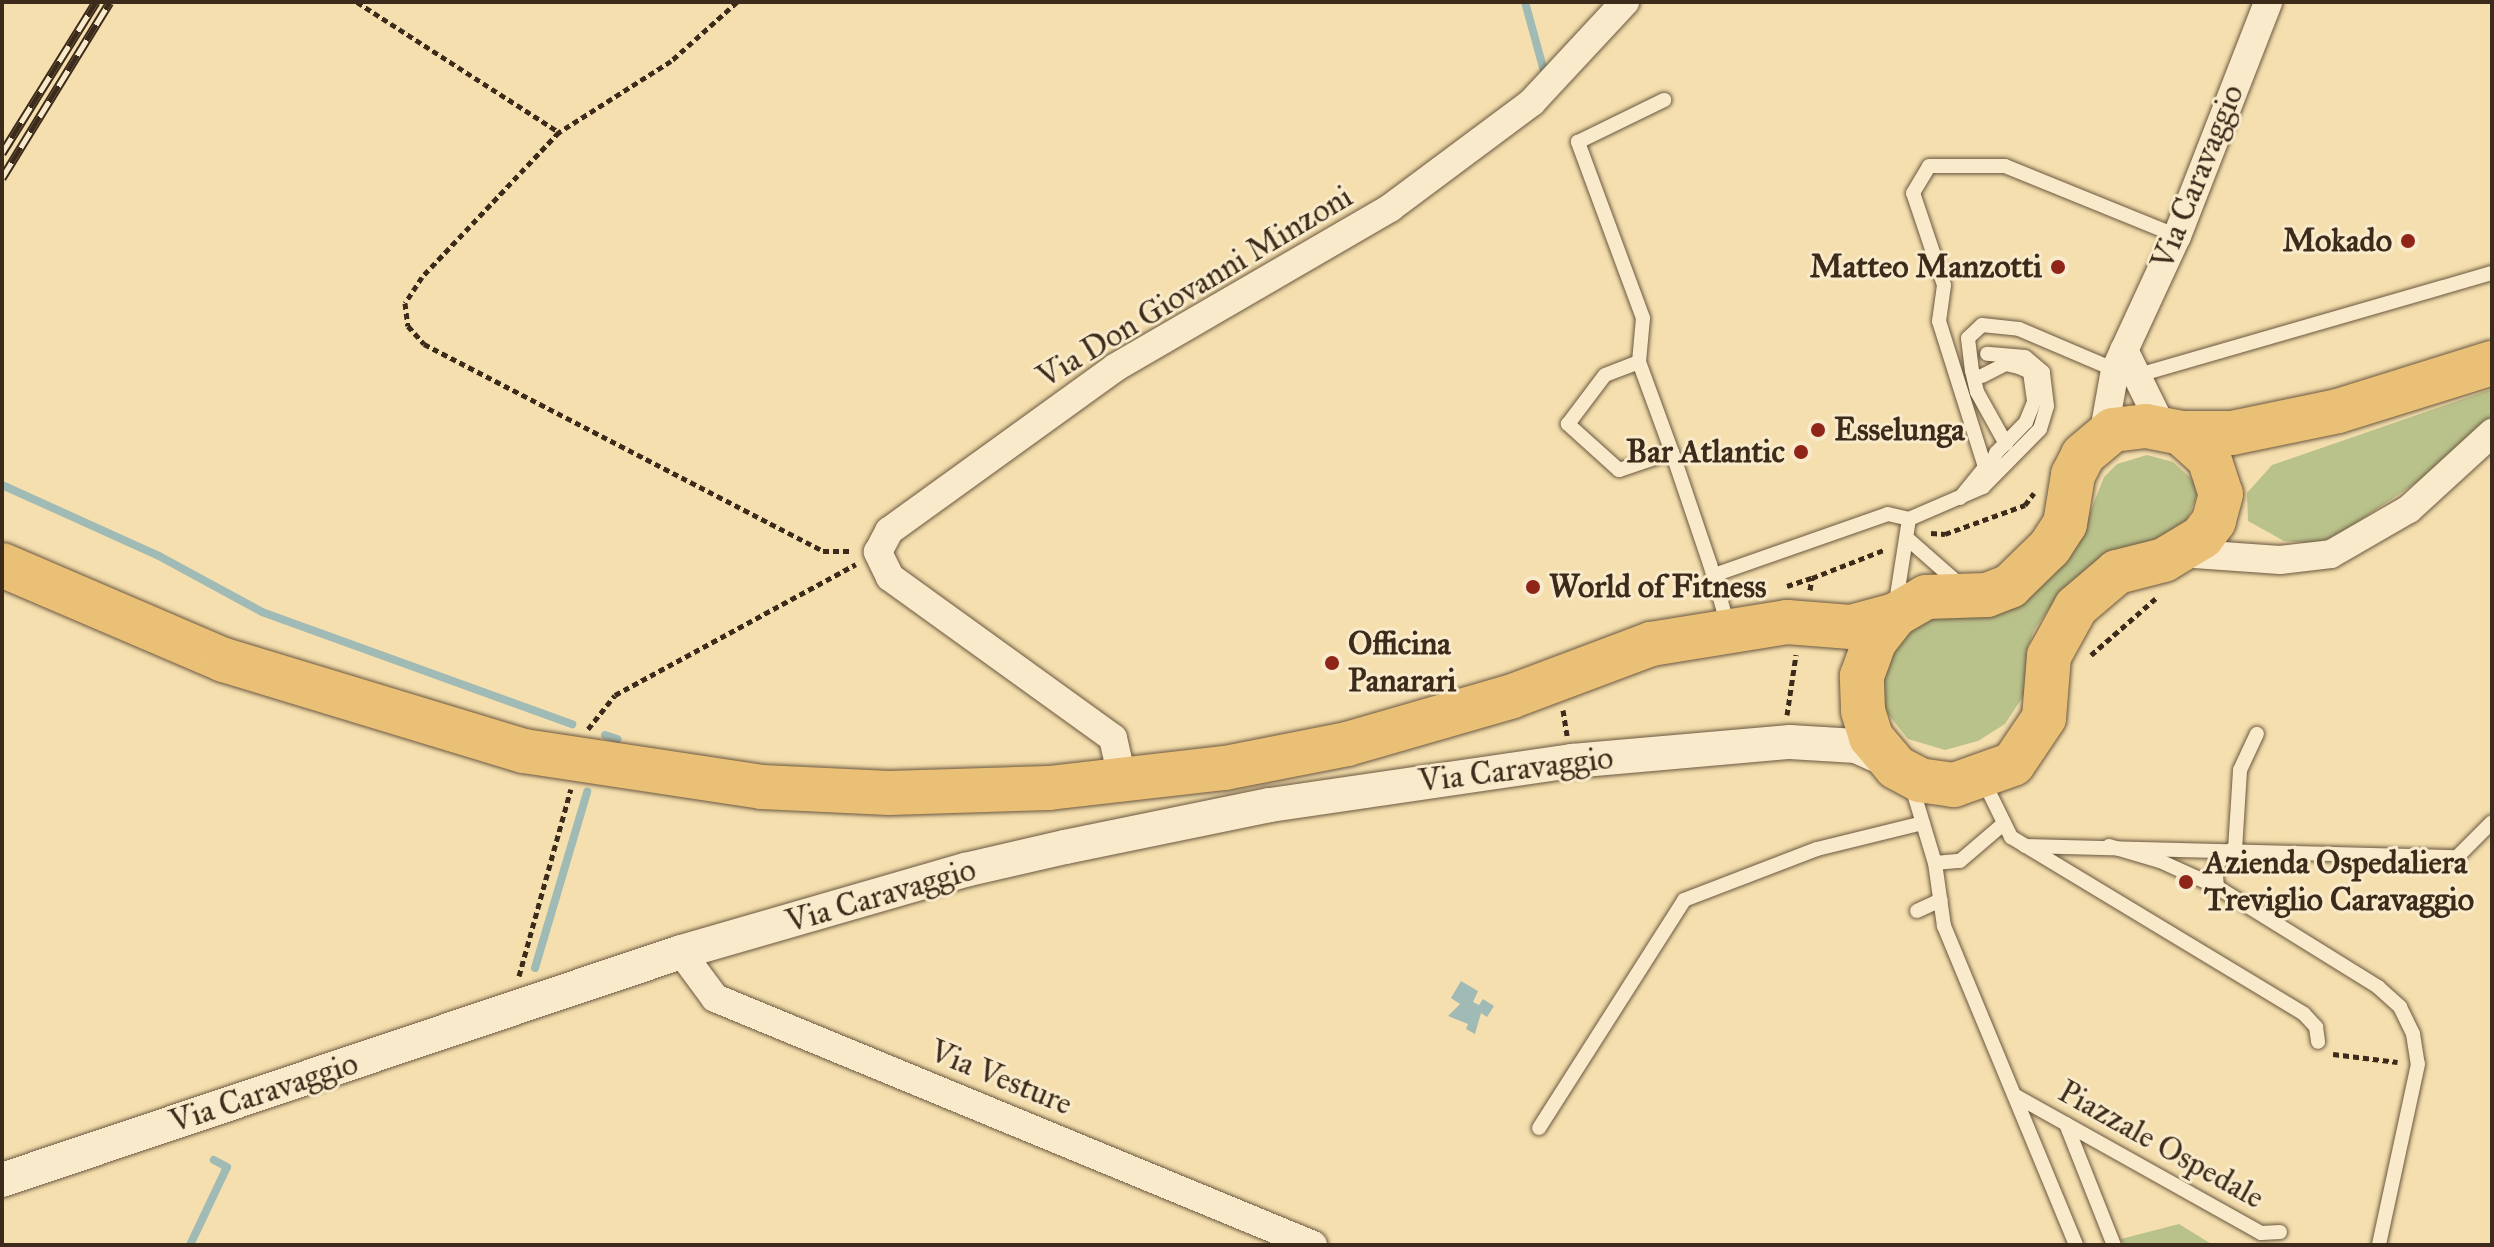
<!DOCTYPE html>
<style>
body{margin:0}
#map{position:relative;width:2494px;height:1247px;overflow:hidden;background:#f5dfae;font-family:"IM FELL Great Primer",serif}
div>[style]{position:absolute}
.green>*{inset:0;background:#bac28b}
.water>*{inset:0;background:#a0bab5}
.stream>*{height:8px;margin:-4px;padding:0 4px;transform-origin:4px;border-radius:4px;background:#a0bab5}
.path>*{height:5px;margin-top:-2.5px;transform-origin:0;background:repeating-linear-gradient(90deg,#3c2a1a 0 6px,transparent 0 10px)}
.roads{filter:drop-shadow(0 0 2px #6a573f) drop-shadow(0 0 2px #6a573f)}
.service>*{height:14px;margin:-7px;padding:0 7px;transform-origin:7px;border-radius:7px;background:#f8eaca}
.minor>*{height:28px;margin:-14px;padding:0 14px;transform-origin:14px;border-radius:14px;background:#f8eaca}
.tertiary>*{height:34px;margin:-17px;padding:0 17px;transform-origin:17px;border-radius:17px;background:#f8eaca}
.primary>*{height:44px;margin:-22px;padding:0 22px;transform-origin:22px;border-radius:22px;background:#eac077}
.rail>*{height:9px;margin-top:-4.5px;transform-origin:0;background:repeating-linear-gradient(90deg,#f8eaca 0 18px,#3c2a1a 0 36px);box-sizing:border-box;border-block:2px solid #3c2a1a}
.dots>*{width:22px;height:22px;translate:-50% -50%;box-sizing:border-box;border:4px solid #f8eaca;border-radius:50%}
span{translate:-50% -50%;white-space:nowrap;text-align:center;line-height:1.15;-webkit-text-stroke:6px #f8eaca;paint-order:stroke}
.street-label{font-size:32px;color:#3c2a1a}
.poi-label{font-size:32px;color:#3c2a1a;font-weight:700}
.right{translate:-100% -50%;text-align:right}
.left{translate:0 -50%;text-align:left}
.frame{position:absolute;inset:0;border:4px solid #3c2a1a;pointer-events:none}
</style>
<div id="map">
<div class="green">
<div style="clip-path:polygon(2492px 389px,2492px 416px,2432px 472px,2335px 537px,2313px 543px,2284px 541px,2248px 521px,2247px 493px,2272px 465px)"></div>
<div style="clip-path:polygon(2147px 455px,2173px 462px,2194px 481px,2197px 495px,2186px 522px,2054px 601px,2034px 630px,2027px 649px,2024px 695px,2005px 724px,1978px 741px,1945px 750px,1908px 739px,1884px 709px,1880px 665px,1917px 621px,2025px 600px,2040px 587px,2077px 545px,2104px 477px,2117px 464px)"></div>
<div style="clip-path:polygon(2179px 1224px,2213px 1245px,2124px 1245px,2121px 1239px)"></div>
</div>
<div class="water">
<div style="clip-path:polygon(1461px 981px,1478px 991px,1473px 1002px,1479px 1005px,1483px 999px,1494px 1006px,1487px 1017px,1481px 1013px,1475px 1034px,1466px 1029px,1468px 1024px,1448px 1016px,1460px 1004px,1451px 998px)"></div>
</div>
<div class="stream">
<div style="left:1525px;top:2px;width:79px;rotate:74.6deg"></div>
<div style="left:2px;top:485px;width:172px;rotate:24.3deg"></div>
<div style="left:159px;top:556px;width:117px;rotate:28.5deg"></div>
<div style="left:262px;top:612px;width:330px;rotate:19.9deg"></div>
<div style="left:605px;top:735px;width:13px;rotate:18deg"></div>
<div style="left:535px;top:968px;width:184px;rotate:-73.5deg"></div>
<div style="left:190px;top:1245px;width:86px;rotate:-64.6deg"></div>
<div style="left:227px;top:1167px;width:15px;rotate:-152deg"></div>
</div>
<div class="path">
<div style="left:357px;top:2px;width:240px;rotate:32.8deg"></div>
<div style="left:737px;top:2px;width:89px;rotate:138.2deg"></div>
<div style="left:671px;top:61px;width:133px;rotate:147.6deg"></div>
<div style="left:559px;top:132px;width:199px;rotate:133.4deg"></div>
<div style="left:422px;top:277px;width:31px;rotate:123deg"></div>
<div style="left:405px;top:303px;width:23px;rotate:83deg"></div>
<div style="left:408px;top:326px;width:24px;rotate:48deg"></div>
<div style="left:424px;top:344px;width:449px;rotate:27.4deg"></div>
<div style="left:823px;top:551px;width:30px"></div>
<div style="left:1931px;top:533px;width:14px;rotate:4deg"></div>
<div style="left:1945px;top:534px;width:85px;rotate:-19.9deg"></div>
<div style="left:2025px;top:505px;width:15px;rotate:-53deg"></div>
<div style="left:1787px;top:586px;width:26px;rotate:-18deg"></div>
<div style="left:1810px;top:590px;width:12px;rotate:-81deg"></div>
<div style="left:1812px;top:578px;width:77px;rotate:-21.3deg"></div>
<div style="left:2091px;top:655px;width:86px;rotate:-41.2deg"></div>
<div style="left:1563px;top:710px;width:26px;rotate:81deg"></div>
<div style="left:1787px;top:715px;width:61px;rotate:-81.5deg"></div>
<div style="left:588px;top:729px;width:43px;rotate:-51.5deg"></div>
<div style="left:615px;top:695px;width:274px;rotate:-28.5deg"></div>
<div style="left:519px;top:976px;width:194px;rotate:-74.5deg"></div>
<div style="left:2333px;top:1054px;width:65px;rotate:7deg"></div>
</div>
<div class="roads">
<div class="service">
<div style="left:1639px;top:362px;width:44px;rotate:-84.8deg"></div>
<div style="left:1643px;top:318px;width:188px;rotate:-110.3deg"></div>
<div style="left:1578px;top:142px;width:96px;rotate:-26deg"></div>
<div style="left:1982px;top:376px;width:27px;rotate:-27deg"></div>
<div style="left:2006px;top:364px;width:13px;rotate:13deg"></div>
<div style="left:2019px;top:367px;width:12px;rotate:24deg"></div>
<div style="left:2030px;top:372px;width:30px;rotate:82deg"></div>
<div style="left:2034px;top:402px;width:22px;rotate:112deg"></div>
<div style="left:2026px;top:422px;width:43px;rotate:134.1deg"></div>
<div style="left:1996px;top:453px;width:24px;rotate:112deg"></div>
<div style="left:2135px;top:376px;width:372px;rotate:-16.1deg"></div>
<div style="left:2006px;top:444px;width:60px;rotate:-119.1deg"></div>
<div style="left:1977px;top:392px;width:22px;rotate:-103deg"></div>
<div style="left:1972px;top:371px;width:33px;rotate:-97deg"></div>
<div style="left:1968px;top:338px;width:19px;rotate:-43deg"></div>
<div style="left:1982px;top:325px;width:37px;rotate:6deg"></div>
<div style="left:2019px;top:329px;width:104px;rotate:23.1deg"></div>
<div style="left:1672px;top:452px;width:56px;rotate:161.2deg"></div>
<div style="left:1619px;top:470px;width:69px;rotate:-138deg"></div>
<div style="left:1568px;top:424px;width:61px;rotate:-52.9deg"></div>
<div style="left:1605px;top:375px;width:36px;rotate:-21deg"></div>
<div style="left:1639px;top:362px;width:96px;rotate:69.9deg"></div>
<div style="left:1672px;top:452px;width:118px;rotate:71.3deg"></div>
<div style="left:1710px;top:564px;width:68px;rotate:73.7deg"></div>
<div style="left:1960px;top:498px;width:40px;rotate:-51deg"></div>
<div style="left:1985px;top:467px;width:153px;rotate:-107.5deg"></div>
<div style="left:1939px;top:321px;width:36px;rotate:-82deg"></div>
<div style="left:1944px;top:285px;width:97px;rotate:-108.6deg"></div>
<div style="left:1913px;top:193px;width:31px;rotate:-59deg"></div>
<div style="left:1929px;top:166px;width:76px"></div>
<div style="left:2005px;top:166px;width:186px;rotate:22.1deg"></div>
<div style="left:1909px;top:540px;width:67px;rotate:41.3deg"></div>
<div style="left:1714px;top:575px;width:184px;rotate:-19.3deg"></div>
<div style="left:1888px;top:514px;width:22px;rotate:13deg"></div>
<div style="left:1896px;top:602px;width:84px;rotate:-81.1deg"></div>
<div style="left:1909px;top:519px;width:81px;rotate:-23.4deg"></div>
<div style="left:1983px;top:487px;width:81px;rotate:-45.5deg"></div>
<div style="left:2040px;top:429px;width:24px;rotate:-73deg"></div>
<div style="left:2047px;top:406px;width:34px;rotate:-97deg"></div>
<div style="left:2043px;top:372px;width:23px;rotate:-140deg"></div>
<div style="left:2025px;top:357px;width:38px;rotate:-175deg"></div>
<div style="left:1983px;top:780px;width:64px;rotate:63.8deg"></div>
<div style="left:2011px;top:837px;width:342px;rotate:31.1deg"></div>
<div style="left:2304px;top:1014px;width:18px;rotate:47deg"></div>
<div style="left:2316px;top:1027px;width:15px;rotate:82deg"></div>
<div style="left:1912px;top:787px;width:79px;rotate:73.2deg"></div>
<div style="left:1935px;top:863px;width:64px;rotate:81.9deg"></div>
<div style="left:1944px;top:926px;width:345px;rotate:67.5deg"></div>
<div style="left:2025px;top:846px;width:432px;rotate:1.5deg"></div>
<div style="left:2457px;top:857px;width:49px;rotate:-45deg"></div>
<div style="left:2109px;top:846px;width:53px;rotate:16.4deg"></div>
<div style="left:2160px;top:861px;width:63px;rotate:24.5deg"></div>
<div style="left:2217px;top:887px;width:190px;rotate:31.8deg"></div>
<div style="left:2378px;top:987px;width:30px;rotate:42deg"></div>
<div style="left:2400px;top:1007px;width:30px;rotate:64deg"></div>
<div style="left:2413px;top:1034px;width:30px;rotate:81deg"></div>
<div style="left:2418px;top:1064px;width:185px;rotate:102.2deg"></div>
<div style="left:2235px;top:850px;width:80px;rotate:-86.4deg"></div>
<div style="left:2240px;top:770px;width:40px;rotate:-65deg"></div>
<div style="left:1935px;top:863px;width:25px;rotate:-5deg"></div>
<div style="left:1960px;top:861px;width:55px;rotate:-40.6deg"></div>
<div style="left:2217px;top:887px;width:21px;rotate:-95deg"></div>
<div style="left:2215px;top:866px;width:23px;rotate:-45deg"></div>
<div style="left:1917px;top:911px;width:26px;rotate:-25deg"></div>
<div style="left:2016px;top:1096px;width:281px;rotate:29.2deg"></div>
<div style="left:2261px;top:1233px;width:19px;rotate:-3deg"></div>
<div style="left:2066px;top:1124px;width:130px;rotate:68.4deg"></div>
<div style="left:1539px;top:1128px;width:270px;rotate:-57.5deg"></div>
<div style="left:1684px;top:900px;width:142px;rotate:-21deg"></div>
<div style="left:1817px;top:849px;width:109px;rotate:-13.8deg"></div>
</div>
<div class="minor">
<div style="left:2124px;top:350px;width:86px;rotate:63.7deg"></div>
<div style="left:2095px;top:442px;width:14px;rotate:-51deg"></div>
<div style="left:2104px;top:431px;width:62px;rotate:-79.8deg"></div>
<div style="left:2115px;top:370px;width:148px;rotate:-65.2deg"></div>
<div style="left:2177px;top:236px;width:251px;rotate:-68.7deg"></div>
<div style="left:2180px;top:553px;width:100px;rotate:4deg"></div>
<div style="left:2280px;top:560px;width:51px;rotate:-6.7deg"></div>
<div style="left:2331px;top:554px;width:90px;rotate:-30deg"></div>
<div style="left:2409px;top:509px;width:113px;rotate:-42.5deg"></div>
<div style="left:1123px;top:782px;width:45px;rotate:-102.8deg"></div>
<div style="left:1113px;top:738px;width:275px;rotate:-144.2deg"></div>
<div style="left:890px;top:577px;width:28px;rotate:-116deg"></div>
<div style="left:878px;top:552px;width:24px;rotate:-62deg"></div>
<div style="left:889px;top:531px;width:280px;rotate:-35.8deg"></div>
<div style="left:1116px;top:367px;width:317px;rotate:-30.1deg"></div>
<div style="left:1390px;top:208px;width:177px;rotate:-36.7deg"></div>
<div style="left:1532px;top:102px;width:137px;rotate:-47.1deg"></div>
<div style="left:681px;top:952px;width:57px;rotate:53.5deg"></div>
<div style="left:715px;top:998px;width:647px;rotate:22.44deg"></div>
</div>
<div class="tertiary">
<div style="left:2px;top:1180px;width:716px;rotate:-18.56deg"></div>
<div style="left:681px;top:952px;width:296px;rotate:-16.1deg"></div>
<div style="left:965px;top:870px;width:103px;rotate:-13deg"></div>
<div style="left:1065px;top:847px;width:209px;rotate:-11.6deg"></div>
<div style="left:1270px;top:805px;width:305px;rotate:-8.3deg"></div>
<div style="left:1572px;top:761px;width:219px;rotate:-5deg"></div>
<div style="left:1790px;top:742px;width:66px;rotate:3.5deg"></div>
<div style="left:1856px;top:746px;width:37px;rotate:24deg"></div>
</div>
<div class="primary">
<div style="left:2146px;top:426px;width:36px;rotate:11deg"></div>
<div style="left:2181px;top:433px;width:38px;rotate:42deg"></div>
<div style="left:2209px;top:458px;width:38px;rotate:72deg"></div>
<div style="left:2221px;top:494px;width:28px;rotate:105deg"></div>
<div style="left:2214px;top:521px;width:20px;rotate:127deg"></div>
<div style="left:2202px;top:537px;width:44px;rotate:148.8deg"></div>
<div style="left:2164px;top:560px;width:49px;rotate:165.7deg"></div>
<div style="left:2117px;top:572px;width:54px;rotate:139.5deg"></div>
<div style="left:2076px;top:607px;width:56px;rotate:118.9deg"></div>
<div style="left:2049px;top:656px;width:62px;rotate:94.6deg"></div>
<div style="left:2044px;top:718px;width:55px;rotate:124deg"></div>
<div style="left:2013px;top:764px;width:63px;rotate:160.4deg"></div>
<div style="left:1954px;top:785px;width:34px;rotate:-172deg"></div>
<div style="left:1920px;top:780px;width:27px;rotate:-152deg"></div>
<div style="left:1896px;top:767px;width:39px;rotate:-130deg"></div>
<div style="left:1871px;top:737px;width:28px;rotate:-107deg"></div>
<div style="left:1863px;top:710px;width:34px;rotate:-92deg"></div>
<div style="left:1862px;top:676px;width:37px;rotate:-70deg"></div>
<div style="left:1875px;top:641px;width:33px;rotate:-52deg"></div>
<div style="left:1895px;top:615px;width:36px;rotate:-30deg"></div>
<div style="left:1926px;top:597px;width:61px;rotate:-1.9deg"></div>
<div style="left:1987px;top:595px;width:25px;rotate:-21deg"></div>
<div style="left:2010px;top:586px;width:56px;rotate:-44.3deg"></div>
<div style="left:2050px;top:547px;width:27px;rotate:-57deg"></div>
<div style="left:2065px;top:524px;width:50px;rotate:-80.7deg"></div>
<div style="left:2073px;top:475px;width:22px;rotate:-63deg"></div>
<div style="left:2083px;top:455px;width:39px;rotate:-40deg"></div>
<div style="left:2113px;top:430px;width:33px;rotate:-7deg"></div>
<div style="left:2181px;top:433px;width:51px"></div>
<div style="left:2232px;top:433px;width:108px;rotate:-11.7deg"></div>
<div style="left:2338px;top:411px;width:161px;rotate:-17.3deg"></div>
<div style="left:2px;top:565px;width:241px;rotate:23.2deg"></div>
<div style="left:224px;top:660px;width:313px;rotate:16.9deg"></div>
<div style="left:524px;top:751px;width:241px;rotate:8.6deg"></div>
<div style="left:762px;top:787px;width:127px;rotate:2.7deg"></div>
<div style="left:889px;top:793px;width:160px;rotate:-1.8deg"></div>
<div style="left:1049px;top:788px;width:177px;rotate:-6.5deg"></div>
<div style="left:1225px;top:768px;width:124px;rotate:-11.1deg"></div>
<div style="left:1347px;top:744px;width:170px;rotate:-16.1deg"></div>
<div style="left:1510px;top:697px;width:151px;rotate:-20.6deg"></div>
<div style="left:1651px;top:644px;width:138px;rotate:-9.2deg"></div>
<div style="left:1787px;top:622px;width:64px;rotate:4.5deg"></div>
<div style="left:1851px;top:627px;width:46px;rotate:-15.3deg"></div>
</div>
</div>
<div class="rail">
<div style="left:2px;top:153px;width:178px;rotate:-58.1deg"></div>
<div style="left:2px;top:178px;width:206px;rotate:-58.5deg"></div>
</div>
<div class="dots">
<div style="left:2408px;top:241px;background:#8f2418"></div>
<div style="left:2058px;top:267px;background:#8f2418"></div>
<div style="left:1818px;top:430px;background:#8f2418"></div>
<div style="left:1801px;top:452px;background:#8f2418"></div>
<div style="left:1533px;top:587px;background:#8f2418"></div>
<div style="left:1332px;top:663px;background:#8f2418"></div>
<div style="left:2186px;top:882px;background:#8f2418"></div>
</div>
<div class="street-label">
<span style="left:2198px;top:177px;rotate:-68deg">Via Caravaggio</span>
<span style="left:1195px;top:287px;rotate:-31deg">Via Don Giovanni Minzoni</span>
<span style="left:1516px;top:770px;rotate:-7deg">Via Caravaggio</span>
<span style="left:881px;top:896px;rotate:-16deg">Via Caravaggio</span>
<span style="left:1001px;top:1078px;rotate:22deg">Via Vesture</span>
<span style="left:264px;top:1093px;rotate:-18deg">Via Caravaggio</span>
<span style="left:2161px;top:1145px;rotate:29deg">Piazzale Ospedale</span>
</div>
<div class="poi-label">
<span class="right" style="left:2392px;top:241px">Mokado</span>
<span class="right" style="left:2042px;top:267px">Matteo Manzotti</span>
<span class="left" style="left:1834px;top:430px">Esselunga</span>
<span class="right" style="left:1785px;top:452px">Bar Atlantic</span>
<span class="left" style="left:1549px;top:587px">World of Fitness</span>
<span class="left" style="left:1348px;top:663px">Officina<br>Panarari</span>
<span class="left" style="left:2204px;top:882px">Azienda Ospedaliera<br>Treviglio Caravaggio</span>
</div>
<div class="frame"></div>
</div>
